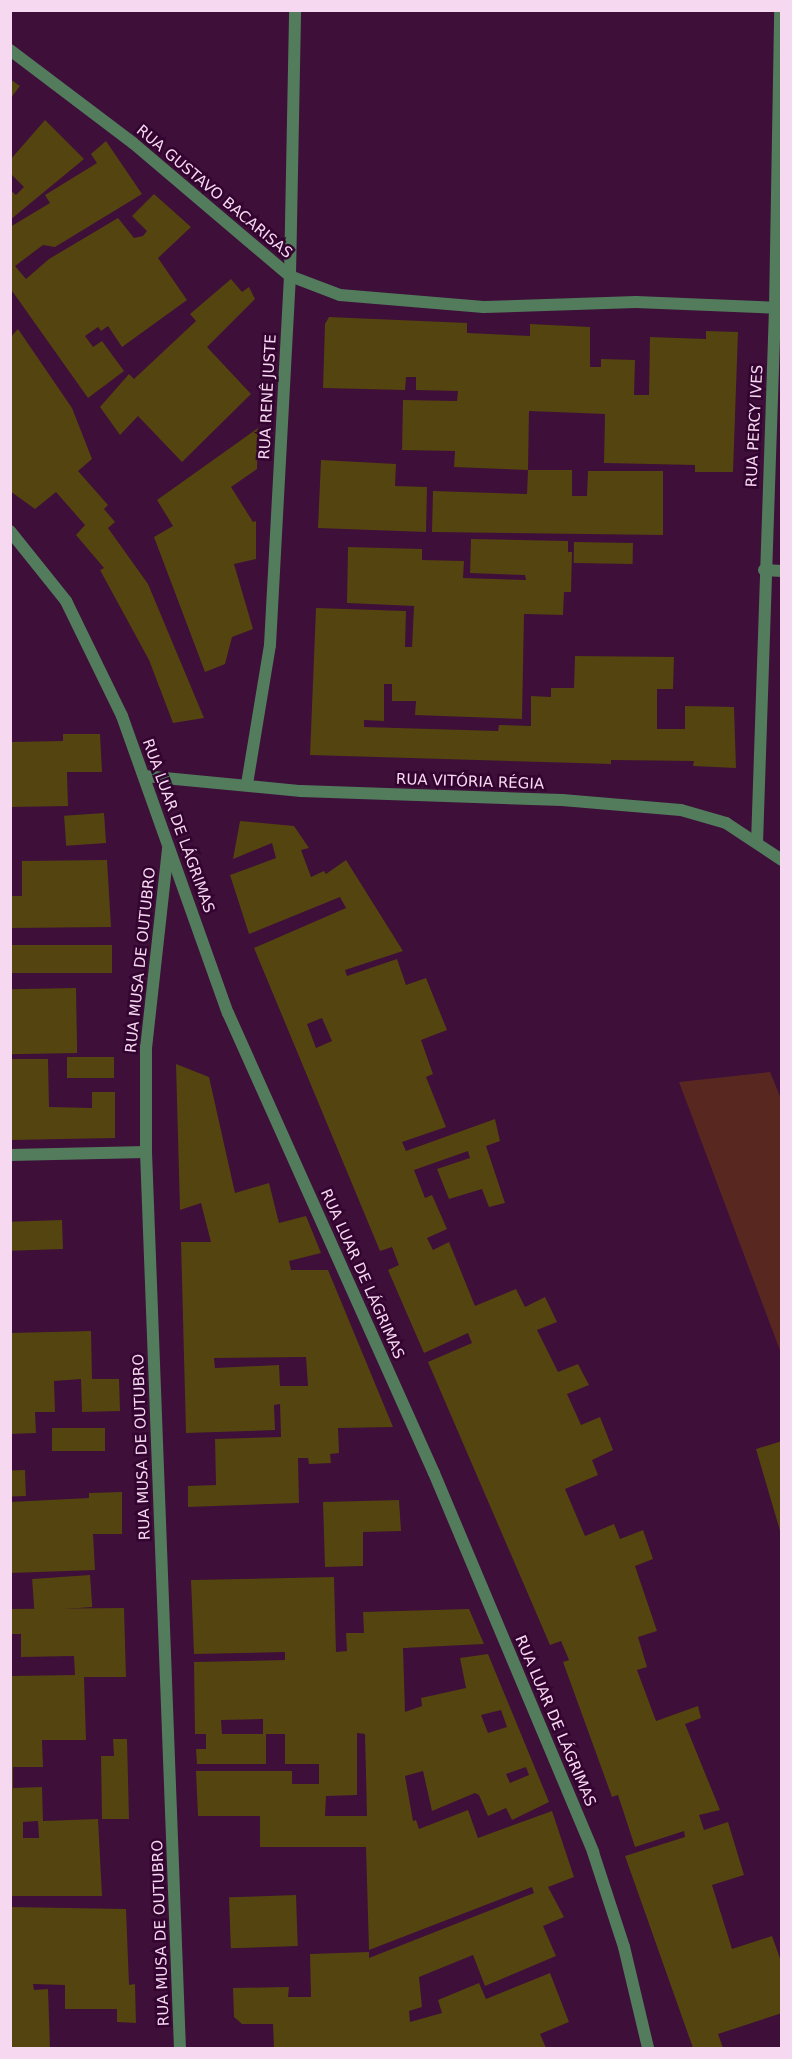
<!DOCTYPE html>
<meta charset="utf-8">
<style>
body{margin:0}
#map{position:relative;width:792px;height:2059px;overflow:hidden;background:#3d0f39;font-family:"DejaVu Sans",sans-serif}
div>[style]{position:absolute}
.green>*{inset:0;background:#582820}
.building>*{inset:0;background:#54440f;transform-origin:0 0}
.service>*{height:12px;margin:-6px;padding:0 6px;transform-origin:6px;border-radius:6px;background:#527c5c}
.minor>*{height:12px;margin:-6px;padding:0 6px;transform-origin:6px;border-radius:6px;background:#527c5c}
span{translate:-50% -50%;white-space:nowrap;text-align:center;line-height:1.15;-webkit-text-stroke:5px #32042f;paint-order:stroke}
.street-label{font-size:15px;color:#f6d8f1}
.frame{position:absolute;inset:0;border:12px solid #f6d8f1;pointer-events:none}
</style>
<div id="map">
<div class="green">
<div style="clip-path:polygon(770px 1072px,782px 1101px,781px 1353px,679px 1082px)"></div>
</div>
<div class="building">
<div style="clip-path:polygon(10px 79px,20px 86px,10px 99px)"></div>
<div style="clip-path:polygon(45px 120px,84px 159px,10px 220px,10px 190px,16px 195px,24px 187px,10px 173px,10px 160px)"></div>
<div style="clip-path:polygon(106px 141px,142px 194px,55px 247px,43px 245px,15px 266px,26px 279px,49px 259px,118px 218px,134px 238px,143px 236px,147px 231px,132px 216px,154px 194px,191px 227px,158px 258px,187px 300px,122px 347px,108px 326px,101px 331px,98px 327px,85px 336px,93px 347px,102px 341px,124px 371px,88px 398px,10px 288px,10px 227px,50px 203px,45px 195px,97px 163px,91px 154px)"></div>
<div style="clip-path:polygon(231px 279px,242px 292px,249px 287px,255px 299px,207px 347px,251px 394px,182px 462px,138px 416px,120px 435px,100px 407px,129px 374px,134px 379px,196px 321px,190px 314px)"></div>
<div style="clip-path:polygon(329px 317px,467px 323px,467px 333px,530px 336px,530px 324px,590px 327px,590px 367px,601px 367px,601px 359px,635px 360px,634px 395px,649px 395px,650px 337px,706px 339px,706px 331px,738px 332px,733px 472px,695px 472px,695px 465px,604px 463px,605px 414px,529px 411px,528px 470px,454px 467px,455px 451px,402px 450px,403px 400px,457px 401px,458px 391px,416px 390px,416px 377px,406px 377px,405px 390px,323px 388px,325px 324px)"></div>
<div style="clip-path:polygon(18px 329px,72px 408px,92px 459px,78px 471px,108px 505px,104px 509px,115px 522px,108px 528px,148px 584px,204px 718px,173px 723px,149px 660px,100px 570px,104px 568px,76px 535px,85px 525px,56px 492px,35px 509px,10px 491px,10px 338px)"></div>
<div style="clip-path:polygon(258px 428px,257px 469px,231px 487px,253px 522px,256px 521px,256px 559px,234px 564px,253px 629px,232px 637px,225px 664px,205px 672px,154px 537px,173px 526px,157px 500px)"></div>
<div style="clip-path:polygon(321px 460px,396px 464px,395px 486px,427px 487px,426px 532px,318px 528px)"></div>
<div style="clip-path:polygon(528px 470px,572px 470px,572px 496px,587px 496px,588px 471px,663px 471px,663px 535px,432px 532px,433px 491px,527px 494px)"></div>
<div style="clip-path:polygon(471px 539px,568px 541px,568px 552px,572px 552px,571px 592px,564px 592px,563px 615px,524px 614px,522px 719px,415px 715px,416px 701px,392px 701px,392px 684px,384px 684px,384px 721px,364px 720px,364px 727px,498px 731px,499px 725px,531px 726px,531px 696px,551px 697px,551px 688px,574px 688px,575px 656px,674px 657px,673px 689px,657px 689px,657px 729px,685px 729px,685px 706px,734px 707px,736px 768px,693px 766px,694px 761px,611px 760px,611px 764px,310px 755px,316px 608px,406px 611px,405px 647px,412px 647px,414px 606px,347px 603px,348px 547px,422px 549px,422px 560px,464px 561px,463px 578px,526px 580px,525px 575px,470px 573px)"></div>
<div style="left:574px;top:542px;width:59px;height:21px;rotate:1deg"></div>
<div style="clip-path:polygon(63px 734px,100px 734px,102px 772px,67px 772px,68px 806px,10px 807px,10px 742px,63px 741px)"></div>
<div style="left:104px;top:813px;width:30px;height:40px;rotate:86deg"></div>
<div style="clip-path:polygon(evenodd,240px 821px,294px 826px,309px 848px,301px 850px,311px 877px,324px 871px,326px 874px,346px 860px,403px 951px,345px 970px,347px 976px,397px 959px,406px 985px,426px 978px,447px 1030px,421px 1040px,433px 1074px,426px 1077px,446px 1127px,402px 1142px,406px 1151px,495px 1119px,500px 1141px,486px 1146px,505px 1203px,489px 1207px,482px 1189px,449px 1199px,437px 1169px,470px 1158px,468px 1151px,414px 1170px,425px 1198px,432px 1195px,447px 1229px,427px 1238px,433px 1250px,449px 1242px,475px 1306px,516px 1289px,525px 1307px,545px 1297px,557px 1322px,537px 1330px,558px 1372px,578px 1364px,589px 1385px,567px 1394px,581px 1425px,600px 1417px,613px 1450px,592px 1460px,598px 1475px,565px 1489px,585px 1536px,614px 1524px,620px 1539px,643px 1530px,653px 1559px,635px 1566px,657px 1631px,638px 1637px,647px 1667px,637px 1670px,656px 1721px,698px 1706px,701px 1718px,685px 1724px,720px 1810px,699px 1815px,704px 1830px,728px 1822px,744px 1875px,712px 1885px,732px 1949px,772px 1936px,782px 1964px,782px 2013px,718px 2034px,723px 2048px,693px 2048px,625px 1856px,685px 1837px,684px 1831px,635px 1847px,618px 1795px,612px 1797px,563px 1662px,569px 1660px,561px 1641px,550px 1645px,428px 1362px,472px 1343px,468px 1333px,424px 1353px,388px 1270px,399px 1265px,392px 1247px,380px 1251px,254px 948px,346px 908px,340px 897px,249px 934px,230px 875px,276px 858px,272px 843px,233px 859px,240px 821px,322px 1018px,332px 1041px,316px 1048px,307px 1024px,322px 1018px)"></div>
<div style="clip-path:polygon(107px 860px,111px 927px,10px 928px,10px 896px,22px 896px,22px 861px)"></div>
<div style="left:112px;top:945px;width:28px;height:102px;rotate:90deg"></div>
<div style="left:76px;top:988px;width:65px;height:66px;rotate:89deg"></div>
<div style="left:67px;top:1057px;width:47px;height:21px"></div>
<div style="clip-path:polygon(10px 1059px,48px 1059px,49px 1107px,92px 1108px,92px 1092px,115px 1092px,115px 1138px,10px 1140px)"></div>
<div style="clip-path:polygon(evenodd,176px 1064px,209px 1077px,235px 1193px,269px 1183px,279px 1223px,306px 1216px,321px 1253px,289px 1261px,291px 1270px,328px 1270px,393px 1427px,338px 1428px,339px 1453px,330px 1454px,331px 1463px,309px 1464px,308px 1458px,298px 1458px,299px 1503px,188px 1507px,188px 1486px,216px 1485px,215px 1439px,281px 1437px,280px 1404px,274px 1405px,275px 1430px,186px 1433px,181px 1242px,211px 1242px,201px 1203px,180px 1210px,176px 1064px,306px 1357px,308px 1386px,280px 1386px,279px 1365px,215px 1368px,214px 1358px,306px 1357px)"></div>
<div style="left:62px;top:1220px;width:29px;height:52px;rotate:88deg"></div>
<div style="clip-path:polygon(91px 1331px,92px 1379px,119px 1379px,120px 1411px,82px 1412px,81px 1379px,54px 1381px,55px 1412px,35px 1412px,36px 1433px,10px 1434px,10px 1333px)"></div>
<div style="left:105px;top:1428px;width:23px;height:53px;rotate:90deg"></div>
<div style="clip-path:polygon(782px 1441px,782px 1534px,781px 1534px,756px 1449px)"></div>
<div style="left:25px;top:1470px;width:26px;height:15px;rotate:88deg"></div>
<div style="clip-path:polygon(122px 1492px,122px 1534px,93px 1534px,95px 1570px,10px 1573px,10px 1502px,89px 1498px,89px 1493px)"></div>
<div style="clip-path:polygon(399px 1500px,401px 1531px,363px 1532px,363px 1566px,325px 1567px,323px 1502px)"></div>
<div style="left:90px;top:1575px;width:32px;height:58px;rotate:86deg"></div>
<div style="clip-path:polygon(evenodd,334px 1577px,336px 1652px,347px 1651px,346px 1633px,364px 1633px,363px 1612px,469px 1609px,484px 1644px,403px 1648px,405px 1712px,422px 1706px,421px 1698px,466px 1688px,460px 1658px,488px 1654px,549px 1802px,512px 1820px,506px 1808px,488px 1816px,479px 1795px,475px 1793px,432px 1811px,423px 1771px,405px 1776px,413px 1821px,416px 1820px,419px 1829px,468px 1810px,478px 1838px,552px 1811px,574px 1877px,548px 1887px,564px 1917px,543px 1926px,556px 1956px,485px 1986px,473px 1955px,419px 1977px,422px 2007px,409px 2011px,410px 2022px,442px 2013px,438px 2000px,479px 1983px,486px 1999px,550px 1973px,569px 2022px,540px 2034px,546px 2048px,274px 2048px,273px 2024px,242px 2024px,234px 2017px,233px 1988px,289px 1987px,288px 1997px,311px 1997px,310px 1954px,369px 1952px,369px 1958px,534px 1893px,532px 1887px,369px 1950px,366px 1847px,260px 1847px,260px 1816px,198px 1816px,196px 1771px,292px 1771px,292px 1784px,319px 1784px,319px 1764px,285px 1764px,285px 1734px,266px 1734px,266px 1764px,197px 1764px,196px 1749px,206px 1749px,206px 1734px,195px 1734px,194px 1662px,285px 1660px,285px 1652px,194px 1654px,191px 1580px,334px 1577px,501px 1710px,507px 1727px,488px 1733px,481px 1715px,501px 1710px,334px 1577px,263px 1719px,263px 1734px,222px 1734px,221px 1720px,263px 1719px,334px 1577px,357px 1733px,365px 1734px,367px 1816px,325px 1816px,326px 1796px,357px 1795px,357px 1733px,334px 1577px,526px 1767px,529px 1775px,510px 1783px,506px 1774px,526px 1767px)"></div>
<div style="clip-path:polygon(evenodd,124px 1608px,126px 1677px,84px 1677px,86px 1740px,42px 1740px,43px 1767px,13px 1767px,13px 1788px,42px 1787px,43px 1821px,98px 1819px,102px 1896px,10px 1896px,11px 1676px,75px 1675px,74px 1656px,21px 1657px,21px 1634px,10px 1634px,10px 1609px,124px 1608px,38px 1821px,39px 1838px,23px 1838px,23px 1822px,38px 1821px)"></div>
<div style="clip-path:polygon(113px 1739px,127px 1739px,129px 1819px,102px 1819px,101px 1756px,114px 1756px)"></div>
<div style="left:296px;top:1895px;width:51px;height:67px;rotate:88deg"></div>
<div style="clip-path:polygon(10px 1907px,126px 1909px,129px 1985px,135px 1984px,136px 2023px,117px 2022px,117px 2009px,65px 2009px,65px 1985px,33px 1984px,34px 1990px,48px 1989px,50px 2048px,10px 2048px)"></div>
</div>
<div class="service">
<div style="left:10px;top:1155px;width:136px;rotate:-1.3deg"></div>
</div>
<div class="minor">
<div style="left:10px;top:50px;width:154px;rotate:37.1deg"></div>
<div style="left:133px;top:143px;width:206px;rotate:40.3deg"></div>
<div style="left:290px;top:276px;width:53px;rotate:20.8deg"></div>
<div style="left:340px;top:295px;width:144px;rotate:4.8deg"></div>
<div style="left:484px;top:307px;width:152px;rotate:-1.9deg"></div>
<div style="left:636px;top:302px;width:146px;rotate:2.4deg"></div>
<div style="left:10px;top:531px;width:90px;rotate:51.3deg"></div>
<div style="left:66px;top:601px;width:128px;rotate:64deg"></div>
<div style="left:122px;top:716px;width:315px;rotate:70.4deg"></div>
<div style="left:228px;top:1013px;width:504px;rotate:65.88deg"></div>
<div style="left:434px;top:1473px;width:411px;rotate:67.2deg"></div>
<div style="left:593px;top:1852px;width:100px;rotate:71.9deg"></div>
<div style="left:624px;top:1947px;width:104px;rotate:76.6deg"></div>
<div style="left:764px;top:570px;width:18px;rotate:3deg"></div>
<div style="left:144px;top:776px;width:158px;rotate:5.5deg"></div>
<div style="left:301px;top:791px;width:261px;rotate:2deg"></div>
<div style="left:562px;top:800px;width:119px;rotate:4.8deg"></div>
<div style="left:681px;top:810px;width:47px;rotate:16.1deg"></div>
<div style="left:726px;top:823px;width:67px;rotate:33.5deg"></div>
<div style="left:247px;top:784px;width:141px;rotate:-80.6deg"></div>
<div style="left:270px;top:645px;width:370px;rotate:-86.9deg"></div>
<div style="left:290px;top:276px;width:266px;rotate:-88.9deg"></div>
<div style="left:757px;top:843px;width:535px;rotate:-88.07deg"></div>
<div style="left:775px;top:308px;width:298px;rotate:-89deg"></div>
<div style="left:168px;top:849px;width:199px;rotate:96.3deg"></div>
<div style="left:146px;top:1047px;width:105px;rotate:90deg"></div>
<div style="left:146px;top:1152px;width:897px;rotate:87.83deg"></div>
</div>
<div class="street-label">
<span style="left:214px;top:192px;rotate:40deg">RUA GUSTAVO BACARISAS</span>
<span style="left:268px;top:397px;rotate:-87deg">RUA RENÊ JUSTE</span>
<span style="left:755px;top:426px;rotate:-87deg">RUA PERCY IVES</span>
<span style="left:470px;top:782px;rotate:2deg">RUA VITÓRIA RÉGIA</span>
<span style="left:178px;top:826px;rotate:70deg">RUA LUAR DE LÁGRIMAS</span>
<span style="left:141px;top:960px;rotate:-84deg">RUA MUSA DE OUTUBRO</span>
<span style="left:362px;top:1274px;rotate:66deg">RUA LUAR DE LÁGRIMAS</span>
<span style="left:142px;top:1447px;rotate:-92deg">RUA MUSA DE OUTUBRO</span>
<span style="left:555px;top:1721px;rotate:67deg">RUA LUAR DE LÁGRIMAS</span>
<span style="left:161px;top:1933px;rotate:-92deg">RUA MUSA DE OUTUBRO</span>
</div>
<div class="frame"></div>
</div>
